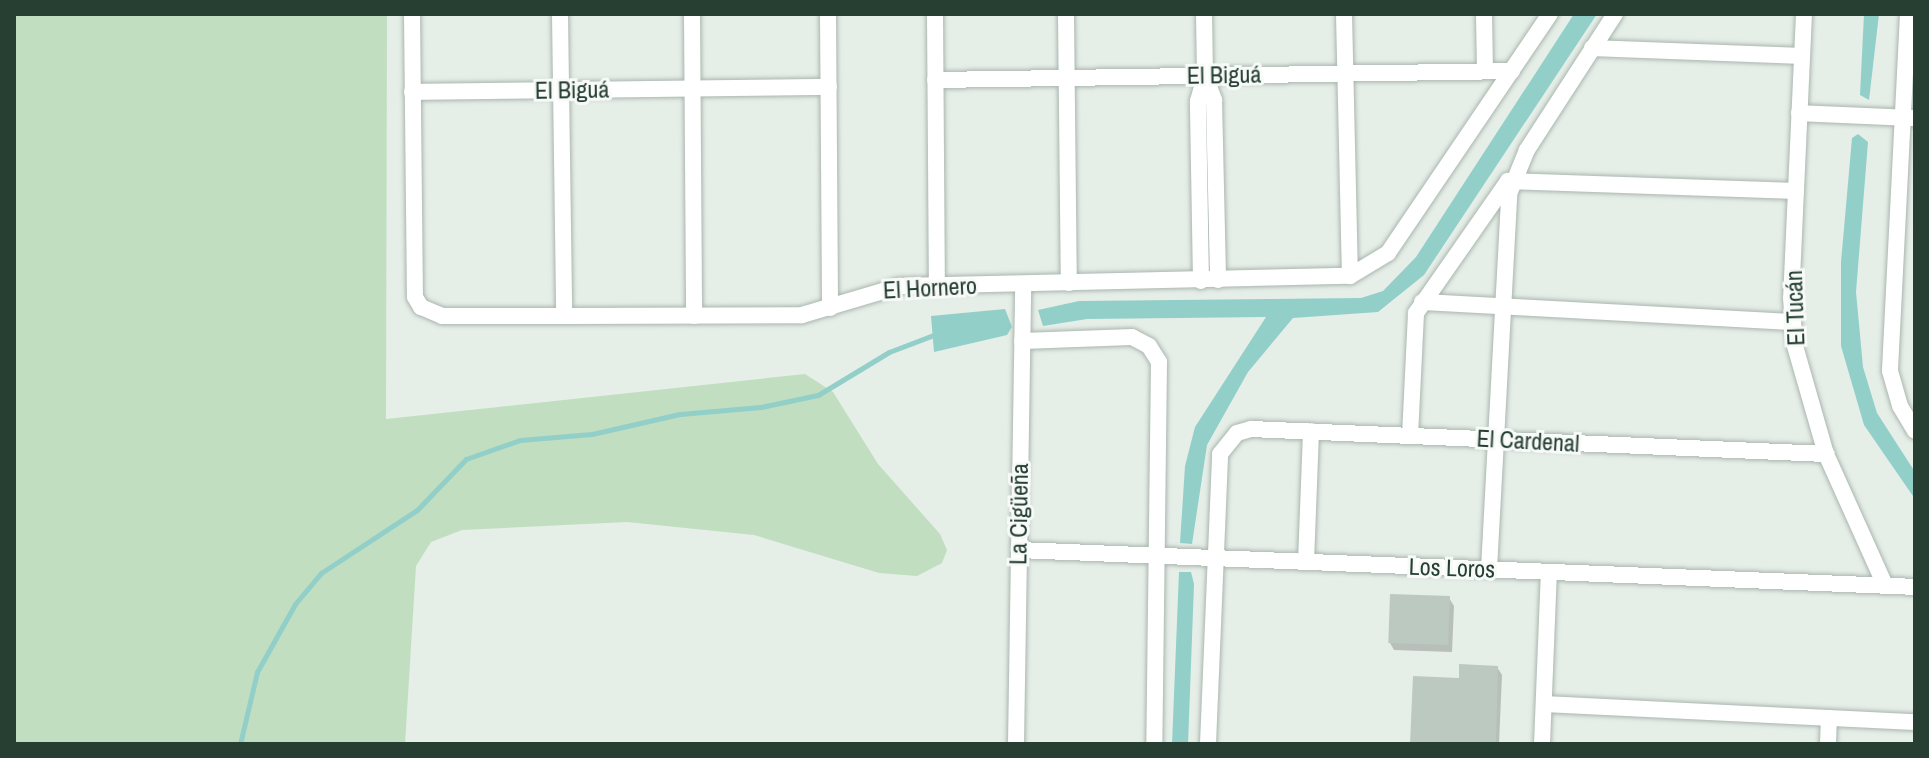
<!DOCTYPE html>
<meta charset="utf-8">
<style>
body{margin:0}
#map{position:relative;width:1929px;height:758px;overflow:hidden;background:#e6eee8;font-family:"Archivo Narrow",sans-serif}
div>[style]{position:absolute}
.green>*{inset:0;background:#c1dec1}
.water>*{inset:0;background:#92cfc9}
.shadow>*{inset:0;background:#0003}
.stream>*{height:5px;margin:-2.5px;padding:0 2.5px;transform-origin:2.5px;border-radius:2.5px;background:#92cfc9}
.building>*{inset:0;background:#bbc9c1;transform-origin:0 0}
.roads{filter:drop-shadow(0 0 2px #a9b6ae) drop-shadow(0 0 2px #a9b6ae)}
.minor>*{height:16px;margin:-8px;padding:0 8px;transform-origin:8px;border-radius:8px;background:#fff}
span{translate:-50% -50%;white-space:nowrap;text-align:center;line-height:1.15;-webkit-text-stroke:6px #f7faf8;paint-order:stroke}
.street-label{font-size:24px;color:#263f32}
.frame{position:absolute;inset:0;border:16px solid #263f32;pointer-events:none}
</style>
<div id="map">
<div class="green">
<div style="clip-path:polygon(14px 14px,387px 14px,386px 419px,805px 374px,833px 392px,878px 464px,940px 534px,947px 550px,942px 563px,917px 576px,879px 573px,754px 535px,627px 522px,462px 530px,431px 542px,416px 566px,405px 744px,14px 744px)"></div>
</div>
<div class="water">
<div style="clip-path:polygon(1574px 14px,1597px 14px,1424px 275px,1378px 312px,1293px 318px,1248px 372px,1207px 445px,1192px 544px,1180px 543px,1185px 466px,1195px 427px,1266px 317px,1087px 319px,1043px 326px,1038px 310px,1079px 301px,1361px 298px,1383px 291px,1416px 257px)"></div>
<div style="clip-path:polygon(1864px 14px,1879px 14px,1869px 100px,1860px 95px)"></div>
<div style="clip-path:polygon(1858px 134px,1868px 142px,1856px 292px,1863px 367px,1877px 413px,1915px 472px,1915px 499px,1864px 425px,1841px 346px,1841px 262px,1852px 138px)"></div>
<div style="clip-path:polygon(1005px 309px,1012px 327px,1007px 335px,934px 352px,931px 316px)"></div>
<div style="clip-path:polygon(1179px 572px,1191px 572px,1194px 584px,1188px 744px,1172px 744px)"></div>
</div>
<div class="shadow">
<div style="clip-path:polygon(1449px 598px,1454px 606px,1452px 652px,1394px 650px,1390px 643px)"></div>
<div style="clip-path:polygon(1497px 667px,1502px 675px,1499px 744px,1412px 744px,1461px 680px)"></div>
</div>
<div class="stream">
<div style="left:240px;top:744px;width:74px;rotate:-76.7deg"></div>
<div style="left:257px;top:672px;width:78px;rotate:-60.8deg"></div>
<div style="left:295px;top:604px;width:40px;rotate:-50deg"></div>
<div style="left:321px;top:573px;width:115px;rotate:-33.3deg"></div>
<div style="left:417px;top:510px;width:71px;rotate:-46.1deg"></div>
<div style="left:466px;top:459px;width:57px;rotate:-19.4deg"></div>
<div style="left:520px;top:440px;width:72px;rotate:-4.8deg"></div>
<div style="left:592px;top:434px;width:90px;rotate:-12.8deg"></div>
<div style="left:680px;top:414px;width:81px;rotate:-4.9deg"></div>
<div style="left:761px;top:407px;width:58px;rotate:-11.9deg"></div>
<div style="left:818px;top:395px;width:83px;rotate:-31.2deg"></div>
<div style="left:889px;top:352px;width:53px;rotate:-20.8deg"></div>
</div>
<div class="building">
<div style="left:1390px;top:594px;width:60px;height:49px;rotate:2deg"></div>
<div style="clip-path:polygon(1459px 664px,1498px 666px,1496px 744px,1410px 744px,1413px 676px,1459px 678px)"></div>
</div>
<div class="roads">
<div class="minor">
<div style="left:412px;top:14px;width:283px;rotate:89.4deg"></div>
<div style="left:415px;top:297px;width:12px;rotate:59deg"></div>
<div style="left:421px;top:307px;width:23px;rotate:23deg"></div>
<div style="left:442px;top:316px;width:122px"></div>
<div style="left:564px;top:316px;width:238px;rotate:-0.2deg"></div>
<div style="left:802px;top:315px;width:102px;rotate:-16.5deg"></div>
<div style="left:900px;top:286px;width:450px;rotate:-1.3deg"></div>
<div style="left:1350px;top:276px;width:44px;rotate:-31.2deg"></div>
<div style="left:1388px;top:253px;width:289px;rotate:-55.9deg"></div>
<div style="left:560px;top:14px;width:302px;rotate:89.2deg"></div>
<div style="left:692px;top:14px;width:302px;rotate:89.6deg"></div>
<div style="left:828px;top:14px;width:294px;rotate:89.6deg"></div>
<div style="left:935px;top:14px;width:272px;rotate:89.6deg"></div>
<div style="left:1066px;top:14px;width:269px;rotate:89.4deg"></div>
<div style="left:1344px;top:14px;width:262px;rotate:88.7deg"></div>
<div style="left:1484px;top:14px;width:57px;rotate:89deg"></div>
<div style="left:1804px;top:14px;width:284px;rotate:92.6deg"></div>
<div style="left:1791px;top:298px;width:48px;rotate:85.2deg"></div>
<div style="left:1795px;top:346px;width:112px;rotate:74deg"></div>
<div style="left:1826px;top:454px;width:144px;rotate:65.8deg"></div>
<div style="left:1908px;top:14px;width:357px;rotate:92.9deg"></div>
<div style="left:1890px;top:371px;width:36px;rotate:74deg"></div>
<div style="left:1900px;top:406px;width:29px;rotate:59deg"></div>
<div style="left:1592px;top:48px;width:210px;rotate:2.2deg"></div>
<div style="left:1205px;top:76px;width:26px;rotate:69deg"></div>
<div style="left:1214px;top:100px;width:180px;rotate:88.7deg"></div>
<div style="left:935px;top:80px;width:577px;rotate:-0.89deg"></div>
<div style="left:412px;top:92px;width:417px;rotate:-0.7deg"></div>
<div style="left:1799px;top:113px;width:116px;rotate:2.5deg"></div>
<div style="left:1201px;top:281px;width:180px;rotate:-91deg"></div>
<div style="left:1198px;top:101px;width:26px;rotate:-74deg"></div>
<div style="left:1205px;top:76px;width:62px;rotate:-90.9deg"></div>
<div style="left:1422px;top:302px;width:371px;rotate:3.1deg"></div>
<div style="left:1022px;top:341px;width:110px;rotate:-2.1deg"></div>
<div style="left:1132px;top:337px;width:19px;rotate:28deg"></div>
<div style="left:1149px;top:346px;width:19px;rotate:58deg"></div>
<div style="left:1159px;top:362px;width:382px;rotate:90.7deg"></div>
<div style="left:1410px;top:436px;width:123px;rotate:-87.2deg"></div>
<div style="left:1416px;top:313px;width:161px;rotate:-55.1deg"></div>
<div style="left:1508px;top:181px;width:288px;rotate:2deg"></div>
<div style="left:1019px;top:550px;width:897px;rotate:2.36deg"></div>
<div style="left:1306px;top:562px;width:131px;rotate:-87.8deg"></div>
<div style="left:1489px;top:569px;width:376px;rotate:-86.9deg"></div>
<div style="left:1509px;top:194px;width:48px;rotate:-67.8deg"></div>
<div style="left:1527px;top:150px;width:162px;rotate:-57.1deg"></div>
<div style="left:1544px;top:704px;width:371px;rotate:2.8deg"></div>
<div style="left:1016px;top:744px;width:460px;rotate:-89.1deg"></div>
<div style="left:1208px;top:744px;width:290px;rotate:-87.6deg"></div>
<div style="left:1220px;top:454px;width:27px;rotate:-51deg"></div>
<div style="left:1237px;top:433px;width:15px;rotate:-16deg"></div>
<div style="left:1251px;top:429px;width:576px;rotate:2.49deg"></div>
<div style="left:1542px;top:744px;width:172px;rotate:-87.7deg"></div>
<div style="left:1828px;top:744px;width:26px;rotate:-88deg"></div>
</div>
</div>
<div class="street-label">
<span style="left:1224px;top:75px;rotate:-1deg">El Biguá</span>
<span style="left:572px;top:90px;rotate:-1deg">El Biguá</span>
<span style="left:930px;top:288px;rotate:-3deg">El Hornero</span>
<span style="left:1795px;top:308px;rotate:-92deg">El Tucán</span>
<span style="left:1528px;top:441px;rotate:3deg">El Cardenal</span>
<span style="left:1019px;top:514px;rotate:-89deg">La Cigüeña</span>
<span style="left:1452px;top:568px;rotate:2deg">Los Loros</span>
</div>
<div class="frame"></div>
</div>
